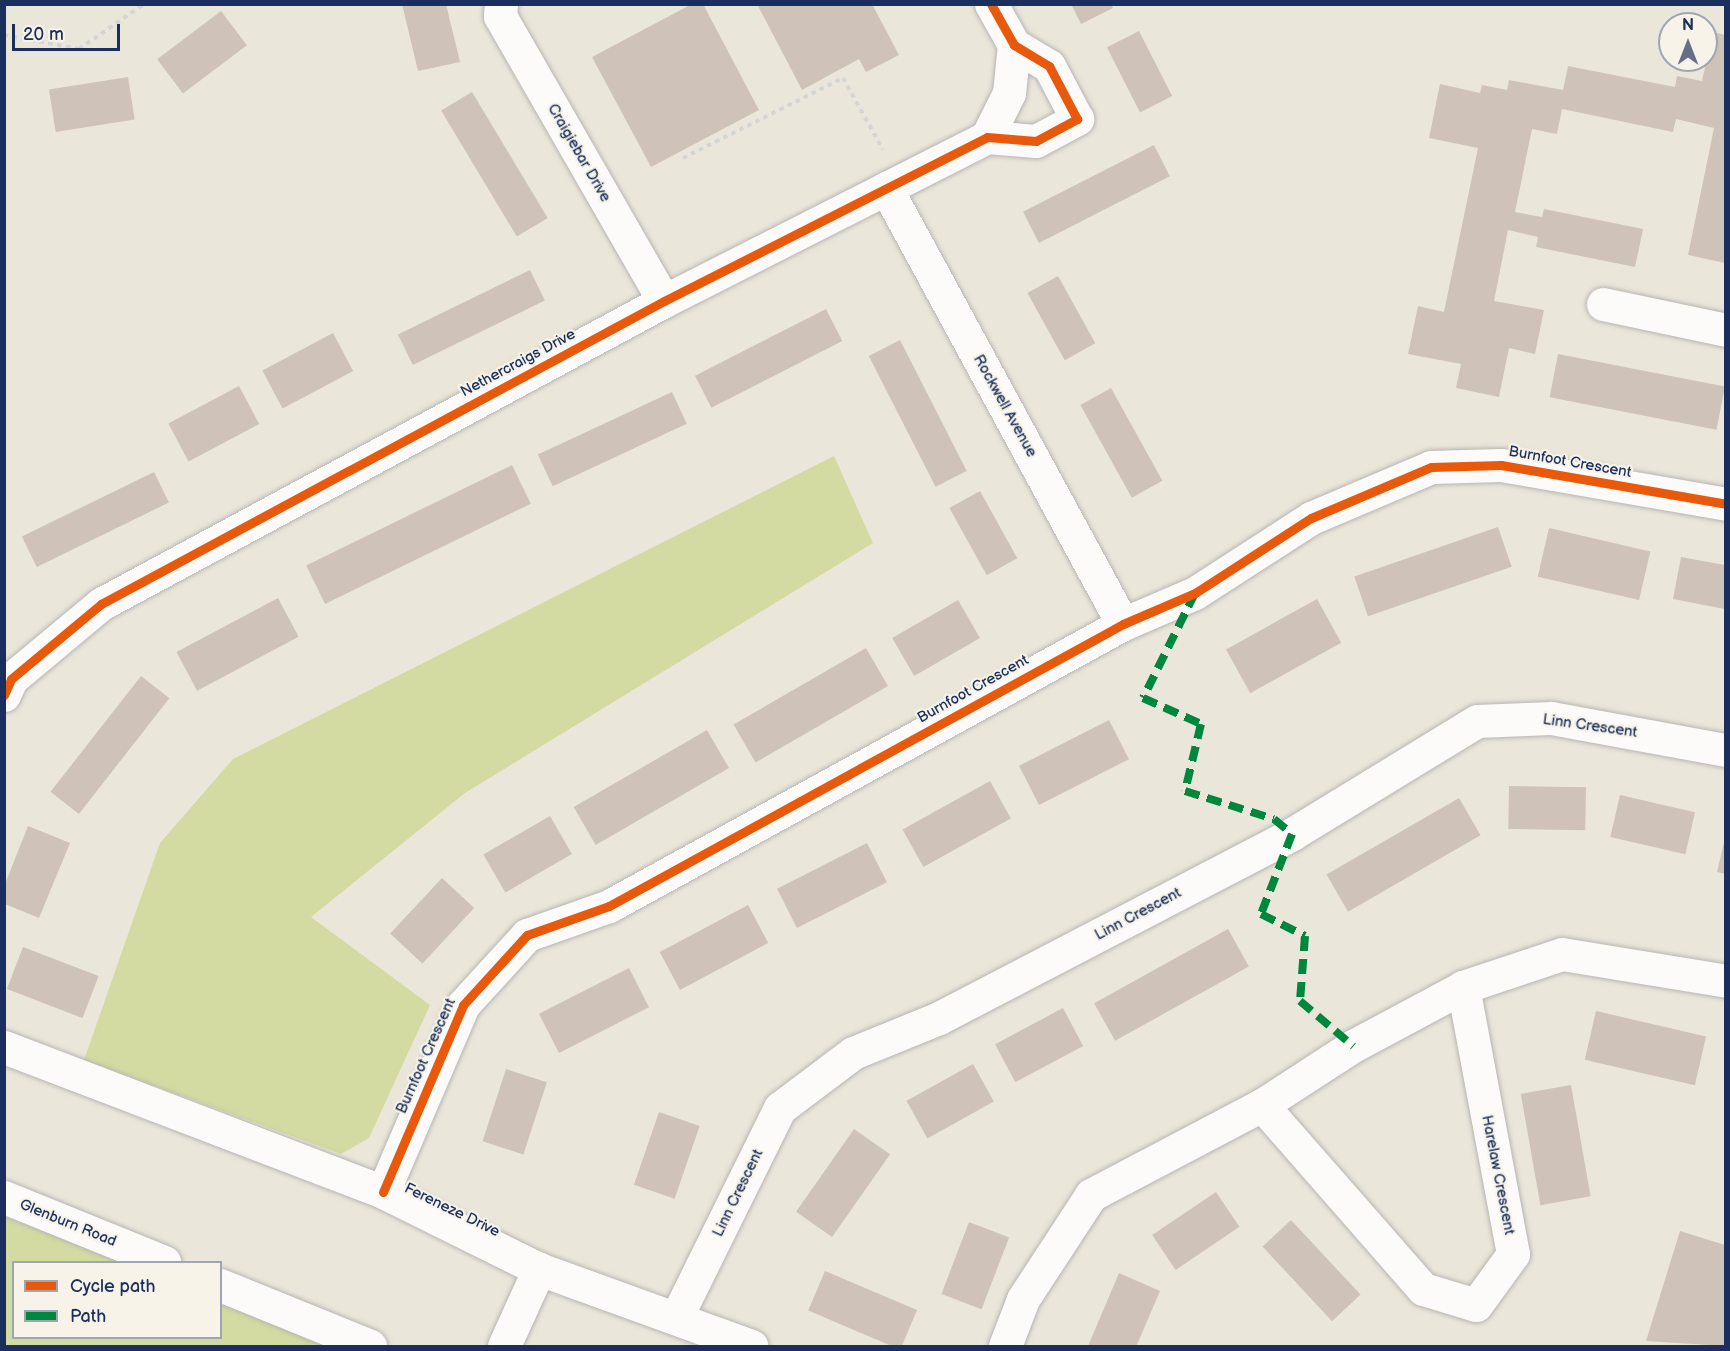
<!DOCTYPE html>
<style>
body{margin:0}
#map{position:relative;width:1730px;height:1351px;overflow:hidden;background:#ebe6da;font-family:"Balsamiq Sans",sans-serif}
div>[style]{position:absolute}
.green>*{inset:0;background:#d3dba2}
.building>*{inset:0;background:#cfc3b9;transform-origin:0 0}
.path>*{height:4px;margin-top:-2px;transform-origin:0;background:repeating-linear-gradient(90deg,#d5d5d5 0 4.5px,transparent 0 9px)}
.roads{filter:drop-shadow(0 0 2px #b7b6b3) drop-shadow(0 0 2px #b7b6b3)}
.street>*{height:33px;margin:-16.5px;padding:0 16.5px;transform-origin:16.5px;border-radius:16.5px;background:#fcfbf9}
.secondary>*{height:33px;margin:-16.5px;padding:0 16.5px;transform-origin:16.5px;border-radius:16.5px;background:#fcfbf9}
.quiet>*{height:8px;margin-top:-4px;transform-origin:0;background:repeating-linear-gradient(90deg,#00873e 0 15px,transparent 0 23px)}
.cycleway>*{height:9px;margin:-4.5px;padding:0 4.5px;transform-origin:4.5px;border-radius:4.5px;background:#e8590c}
span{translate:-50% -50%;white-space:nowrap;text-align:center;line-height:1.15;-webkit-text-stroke:4.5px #f7f3e8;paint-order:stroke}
.street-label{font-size:15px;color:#1b2f5e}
.frame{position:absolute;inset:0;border:6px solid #1b2f5e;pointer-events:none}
.legend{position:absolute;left:12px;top:1261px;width:210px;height:78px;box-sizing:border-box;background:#f7f3e8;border:2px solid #9fa5b1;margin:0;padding:8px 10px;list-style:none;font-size:18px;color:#1b2f5e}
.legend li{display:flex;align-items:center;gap:12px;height:30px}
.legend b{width:30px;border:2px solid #9fa5b1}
.north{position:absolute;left:1658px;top:12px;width:60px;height:60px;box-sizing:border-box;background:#f7f3e8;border:2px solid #9fa5b1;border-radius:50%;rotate:0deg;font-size:16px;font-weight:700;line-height:24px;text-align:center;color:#1b2f5e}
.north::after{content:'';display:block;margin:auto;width:21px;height:27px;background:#646f89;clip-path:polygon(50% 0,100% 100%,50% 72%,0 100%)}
.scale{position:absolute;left:12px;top:24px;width:108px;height:27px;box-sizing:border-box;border:3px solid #1b2f5e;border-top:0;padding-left:8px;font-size:18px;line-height:21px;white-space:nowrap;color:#1b2f5e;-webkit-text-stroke:4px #f7f3e8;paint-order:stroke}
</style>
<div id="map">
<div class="green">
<div style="clip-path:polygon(834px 456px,873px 543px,465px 793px,311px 917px,430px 1005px,369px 1138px,341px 1154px,84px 1060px,160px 843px,233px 759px)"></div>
<div style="clip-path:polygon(4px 1216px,120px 1262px,14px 1262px,14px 1338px,220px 1338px,221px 1303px,327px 1346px,5px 1346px)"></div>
</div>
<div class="building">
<div style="clip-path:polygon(402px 4px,446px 4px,460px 62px,418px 71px)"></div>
<div style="clip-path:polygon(692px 4px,703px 4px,759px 110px,651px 167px,592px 57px)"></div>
<div style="clip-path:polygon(757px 4px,872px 4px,899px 55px,866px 72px,859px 59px,802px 90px)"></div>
<div style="clip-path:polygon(1071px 4px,1111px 4px,1113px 8px,1081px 24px)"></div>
<div style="left:221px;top:11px;width:43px;height:80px;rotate:53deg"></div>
<div style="left:1139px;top:31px;width:73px;height:36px;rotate:63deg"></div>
<div style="clip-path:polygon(1713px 32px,1725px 35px,1725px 263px,1688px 255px,1714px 128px,1676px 119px,1673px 132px,1562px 109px,1557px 134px,1532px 129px,1515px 212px,1542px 217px,1544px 209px,1643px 229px,1635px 267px,1536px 247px,1538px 237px,1508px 230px,1494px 301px,1544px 310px,1535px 354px,1509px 348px,1499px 397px,1456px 388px,1461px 364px,1408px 354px,1418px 306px,1444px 312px,1478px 148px,1429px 138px,1440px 84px,1480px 93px,1482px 85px,1507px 90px,1509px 80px,1563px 90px,1568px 66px,1675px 87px,1677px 76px,1702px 81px)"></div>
<div style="left:128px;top:77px;width:43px;height:80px;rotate:81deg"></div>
<div style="left:472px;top:92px;width:147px;height:36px;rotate:59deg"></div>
<div style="left:1154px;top:145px;width:35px;height:147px;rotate:63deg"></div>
<div style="left:530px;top:270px;width:34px;height:147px;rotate:64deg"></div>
<div style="left:1058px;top:276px;width:77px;height:35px;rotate:61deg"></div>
<div style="left:826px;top:309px;width:36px;height:147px;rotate:63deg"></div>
<div style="left:333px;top:333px;width:43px;height:80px;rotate:62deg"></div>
<div style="left:900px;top:340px;width:147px;height:35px;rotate:63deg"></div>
<div style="left:1558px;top:354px;width:170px;height:44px;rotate:11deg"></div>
<div style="left:239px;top:386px;width:43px;height:80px;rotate:62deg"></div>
<div style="left:1111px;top:388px;width:106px;height:35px;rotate:61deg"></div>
<div style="left:672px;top:392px;width:35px;height:148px;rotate:65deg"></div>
<div style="left:512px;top:465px;width:43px;height:229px;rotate:64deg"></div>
<div style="left:154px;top:472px;width:34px;height:147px;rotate:64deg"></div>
<div style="left:980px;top:491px;width:77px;height:35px;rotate:61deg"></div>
<div style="left:1498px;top:527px;width:42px;height:152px;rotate:71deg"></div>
<div style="left:1549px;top:528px;width:104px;height:50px;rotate:13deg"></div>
<div style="clip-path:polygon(1681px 557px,1725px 565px,1725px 609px,1673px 599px)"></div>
<div style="left:278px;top:598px;width:44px;height:115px;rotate:62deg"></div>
<div style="left:1317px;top:599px;width:50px;height:104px;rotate:61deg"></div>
<div style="left:958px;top:600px;width:44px;height:76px;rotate:60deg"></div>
<div style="left:866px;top:648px;width:44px;height:153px;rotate:60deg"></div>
<div style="left:141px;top:676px;width:36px;height:147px;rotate:38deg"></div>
<div style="left:1109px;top:720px;width:44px;height:101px;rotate:63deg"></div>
<div style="left:707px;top:730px;width:44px;height:154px;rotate:60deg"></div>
<div style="left:990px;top:781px;width:43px;height:100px;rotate:61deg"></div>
<div style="left:1509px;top:786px;width:77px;height:43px;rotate:1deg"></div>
<div style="left:1620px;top:795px;width:77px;height:43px;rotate:13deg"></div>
<div style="left:1459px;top:798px;width:43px;height:153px;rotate:60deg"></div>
<div style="left:550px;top:816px;width:44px;height:77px;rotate:60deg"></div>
<div style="clip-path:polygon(28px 826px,70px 843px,39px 918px,5px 904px,5px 884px)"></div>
<div style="clip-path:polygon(1725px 838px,1725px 874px,1717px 872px)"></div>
<div style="left:867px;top:843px;width:44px;height:101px;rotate:63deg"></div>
<div style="left:442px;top:878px;width:44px;height:76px;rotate:43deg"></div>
<div style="left:748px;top:905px;width:43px;height:100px;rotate:62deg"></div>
<div style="left:1228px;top:929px;width:43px;height:153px;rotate:61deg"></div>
<div style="left:23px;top:947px;width:81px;height:45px;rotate:21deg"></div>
<div style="left:629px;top:968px;width:44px;height:101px;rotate:63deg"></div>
<div style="left:1063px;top:1008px;width:43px;height:77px;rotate:62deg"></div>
<div style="left:1596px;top:1011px;width:113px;height:50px;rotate:13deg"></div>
<div style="left:973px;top:1064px;width:43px;height:76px;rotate:61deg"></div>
<div style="left:506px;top:1069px;width:43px;height:76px;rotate:18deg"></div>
<div style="left:1571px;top:1085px;width:113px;height:51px;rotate:80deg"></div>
<div style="left:659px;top:1112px;width:43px;height:77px;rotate:19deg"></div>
<div style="left:854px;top:1129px;width:44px;height:101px;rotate:35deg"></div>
<div style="left:1216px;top:1192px;width:42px;height:77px;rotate:56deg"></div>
<div style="left:1291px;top:1220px;width:102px;height:39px;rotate:47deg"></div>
<div style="left:969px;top:1222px;width:43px;height:77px;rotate:21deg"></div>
<div style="clip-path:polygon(1680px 1231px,1725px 1245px,1725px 1346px,1646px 1341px)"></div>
<div style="left:825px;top:1271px;width:100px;height:43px;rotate:23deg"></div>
<div style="clip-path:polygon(1119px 1273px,1160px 1291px,1139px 1340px,1136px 1346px,1088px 1346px)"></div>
</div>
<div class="path">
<div style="left:4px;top:35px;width:76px;rotate:10.6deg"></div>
<div style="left:79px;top:49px;width:79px;rotate:-34.7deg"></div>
<div style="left:683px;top:158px;width:179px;rotate:-26.6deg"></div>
<div style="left:843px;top:78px;width:82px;rotate:60.9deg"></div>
</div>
<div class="roads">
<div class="street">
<div style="left:501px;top:4px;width:12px;rotate:95deg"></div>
<div style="left:500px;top:16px;width:329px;rotate:60.1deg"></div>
<div style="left:987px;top:137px;width:49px;rotate:-63.4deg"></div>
<div style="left:1009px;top:93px;width:48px;rotate:-84.1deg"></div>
<div style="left:886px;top:188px;width:496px;rotate:61.5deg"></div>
<div style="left:1603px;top:304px;width:126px;rotate:11.9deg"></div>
<div style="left:4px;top:695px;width:17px;rotate:-66deg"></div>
<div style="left:11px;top:679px;width:117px;rotate:-39.8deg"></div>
<div style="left:101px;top:604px;width:639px;rotate:-28.29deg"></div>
<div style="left:664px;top:301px;width:362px;rotate:-26.9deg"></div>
<div style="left:987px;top:137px;width:49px;rotate:4.7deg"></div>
<div style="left:1036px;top:141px;width:47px;rotate:-28.2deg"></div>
<div style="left:1077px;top:119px;width:60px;rotate:-117.8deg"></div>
<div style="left:1049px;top:66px;width:41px;rotate:-149deg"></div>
<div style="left:1014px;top:45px;width:47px;rotate:-119.3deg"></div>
<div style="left:4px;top:1047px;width:406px;rotate:20.9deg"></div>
<div style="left:383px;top:1192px;width:174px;rotate:26.3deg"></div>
<div style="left:539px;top:1269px;width:226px;rotate:19.9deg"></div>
<div style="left:1262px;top:1105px;width:244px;rotate:48.8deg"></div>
<div style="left:1423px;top:1289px;width:55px;rotate:16.8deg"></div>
<div style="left:1476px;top:1305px;width:63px;rotate:-54deg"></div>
<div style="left:1513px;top:1254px;width:272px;rotate:-100.6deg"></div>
<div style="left:383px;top:1192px;width:203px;rotate:-66.8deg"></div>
<div style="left:463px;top:1005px;width:95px;rotate:-47.6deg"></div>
<div style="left:527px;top:935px;width:87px;rotate:-19.5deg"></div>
<div style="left:609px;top:906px;width:586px;rotate:-28.75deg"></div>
<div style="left:1123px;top:624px;width:78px;rotate:-23.3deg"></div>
<div style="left:1195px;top:593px;width:138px;rotate:-32.9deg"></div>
<div style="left:1311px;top:518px;width:130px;rotate:-23deg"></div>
<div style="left:1431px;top:467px;width:70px;rotate:-1.6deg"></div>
<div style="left:1501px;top:465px;width:228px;rotate:9.8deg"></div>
<div style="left:677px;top:1316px;width:232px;rotate:-63.7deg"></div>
<div style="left:780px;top:1108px;width:91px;rotate:-37deg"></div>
<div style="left:853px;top:1053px;width:93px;rotate:-22.1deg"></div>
<div style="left:939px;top:1018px;width:398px;rotate:-27.5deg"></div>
<div style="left:1292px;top:834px;width:217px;rotate:-31.4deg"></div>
<div style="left:1477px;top:721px;width:74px;rotate:-2.3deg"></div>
<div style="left:1551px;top:718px;width:178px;rotate:10.4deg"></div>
<div style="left:504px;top:1346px;width:85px;rotate:-65.6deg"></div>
<div style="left:1005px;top:1346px;width:50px;rotate:-69deg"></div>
<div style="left:1023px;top:1299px;width:124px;rotate:-56.8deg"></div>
<div style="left:1091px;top:1195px;width:193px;rotate:-27.8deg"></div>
<div style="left:1262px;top:1105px;width:108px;rotate:-33deg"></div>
<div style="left:1353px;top:1046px;width:125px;rotate:-28.2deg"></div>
<div style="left:1463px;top:987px;width:104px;rotate:-18.4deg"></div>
<div style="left:1562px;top:954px;width:166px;rotate:9.3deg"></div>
</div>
<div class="secondary">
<div style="left:4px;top:1197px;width:173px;rotate:22.1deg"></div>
<div style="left:220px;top:1285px;width:162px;rotate:22.1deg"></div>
</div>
</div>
<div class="quiet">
<div style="left:1195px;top:593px;width:117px;rotate:116.3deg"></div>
<div style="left:1143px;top:698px;width:64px;rotate:24.1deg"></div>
<div style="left:1201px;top:724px;width:69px;rotate:103.4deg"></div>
<div style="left:1185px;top:791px;width:93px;rotate:17.5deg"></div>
<div style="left:1274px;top:819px;width:23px;rotate:40deg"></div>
<div style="left:1292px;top:834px;width:86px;rotate:111.2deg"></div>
<div style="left:1261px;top:914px;width:49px;rotate:26.6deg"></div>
<div style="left:1305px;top:936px;width:65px;rotate:94.4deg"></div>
<div style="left:1300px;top:1001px;width:70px;rotate:40.3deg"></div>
</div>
<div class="cycleway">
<div style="left:4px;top:695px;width:17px;rotate:-66deg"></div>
<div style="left:11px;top:679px;width:117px;rotate:-39.8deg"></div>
<div style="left:101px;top:604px;width:639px;rotate:-28.29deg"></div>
<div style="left:664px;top:301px;width:362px;rotate:-26.9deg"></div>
<div style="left:987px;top:137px;width:49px;rotate:4.7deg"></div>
<div style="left:1036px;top:141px;width:47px;rotate:-28.2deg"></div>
<div style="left:1077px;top:119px;width:60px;rotate:-117.8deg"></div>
<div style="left:1049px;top:66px;width:41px;rotate:-149deg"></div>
<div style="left:1014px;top:45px;width:47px;rotate:-119.3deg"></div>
<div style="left:383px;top:1192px;width:203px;rotate:-66.8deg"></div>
<div style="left:463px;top:1005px;width:95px;rotate:-47.6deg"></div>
<div style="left:527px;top:935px;width:87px;rotate:-19.5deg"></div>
<div style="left:609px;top:906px;width:586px;rotate:-28.75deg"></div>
<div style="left:1123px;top:624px;width:78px;rotate:-23.3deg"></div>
<div style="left:1195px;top:593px;width:138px;rotate:-32.9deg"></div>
<div style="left:1311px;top:518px;width:130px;rotate:-23deg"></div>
<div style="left:1431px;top:467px;width:70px;rotate:-1.6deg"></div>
<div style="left:1501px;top:465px;width:228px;rotate:9.8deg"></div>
</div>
<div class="street-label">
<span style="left:579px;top:153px;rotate:60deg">Craigiebar Drive</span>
<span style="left:518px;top:363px;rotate:-28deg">Nethercraigs Drive</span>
<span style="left:1005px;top:406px;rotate:61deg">Rockwell Avenue</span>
<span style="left:1570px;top:462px;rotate:10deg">Burnfoot Crescent</span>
<span style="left:973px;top:689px;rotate:-29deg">Burnfoot Crescent</span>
<span style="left:1590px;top:726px;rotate:8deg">Linn Crescent</span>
<span style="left:1138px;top:914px;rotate:-28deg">Linn Crescent</span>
<span style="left:426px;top:1056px;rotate:-66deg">Burnfoot Crescent</span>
<span style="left:1498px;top:1175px;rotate:79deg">Harelaw Crescent</span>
<span style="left:738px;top:1193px;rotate:-64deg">Linn Crescent</span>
<span style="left:452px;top:1210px;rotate:26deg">Fereneze Drive</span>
<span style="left:68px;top:1223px;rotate:22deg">Glenburn Road</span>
</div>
<div class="frame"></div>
<ul class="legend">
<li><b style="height:8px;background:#e8590c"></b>Cycle path</li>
<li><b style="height:8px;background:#00873e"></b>Path</li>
</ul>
<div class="north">N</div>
<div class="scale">20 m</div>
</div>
